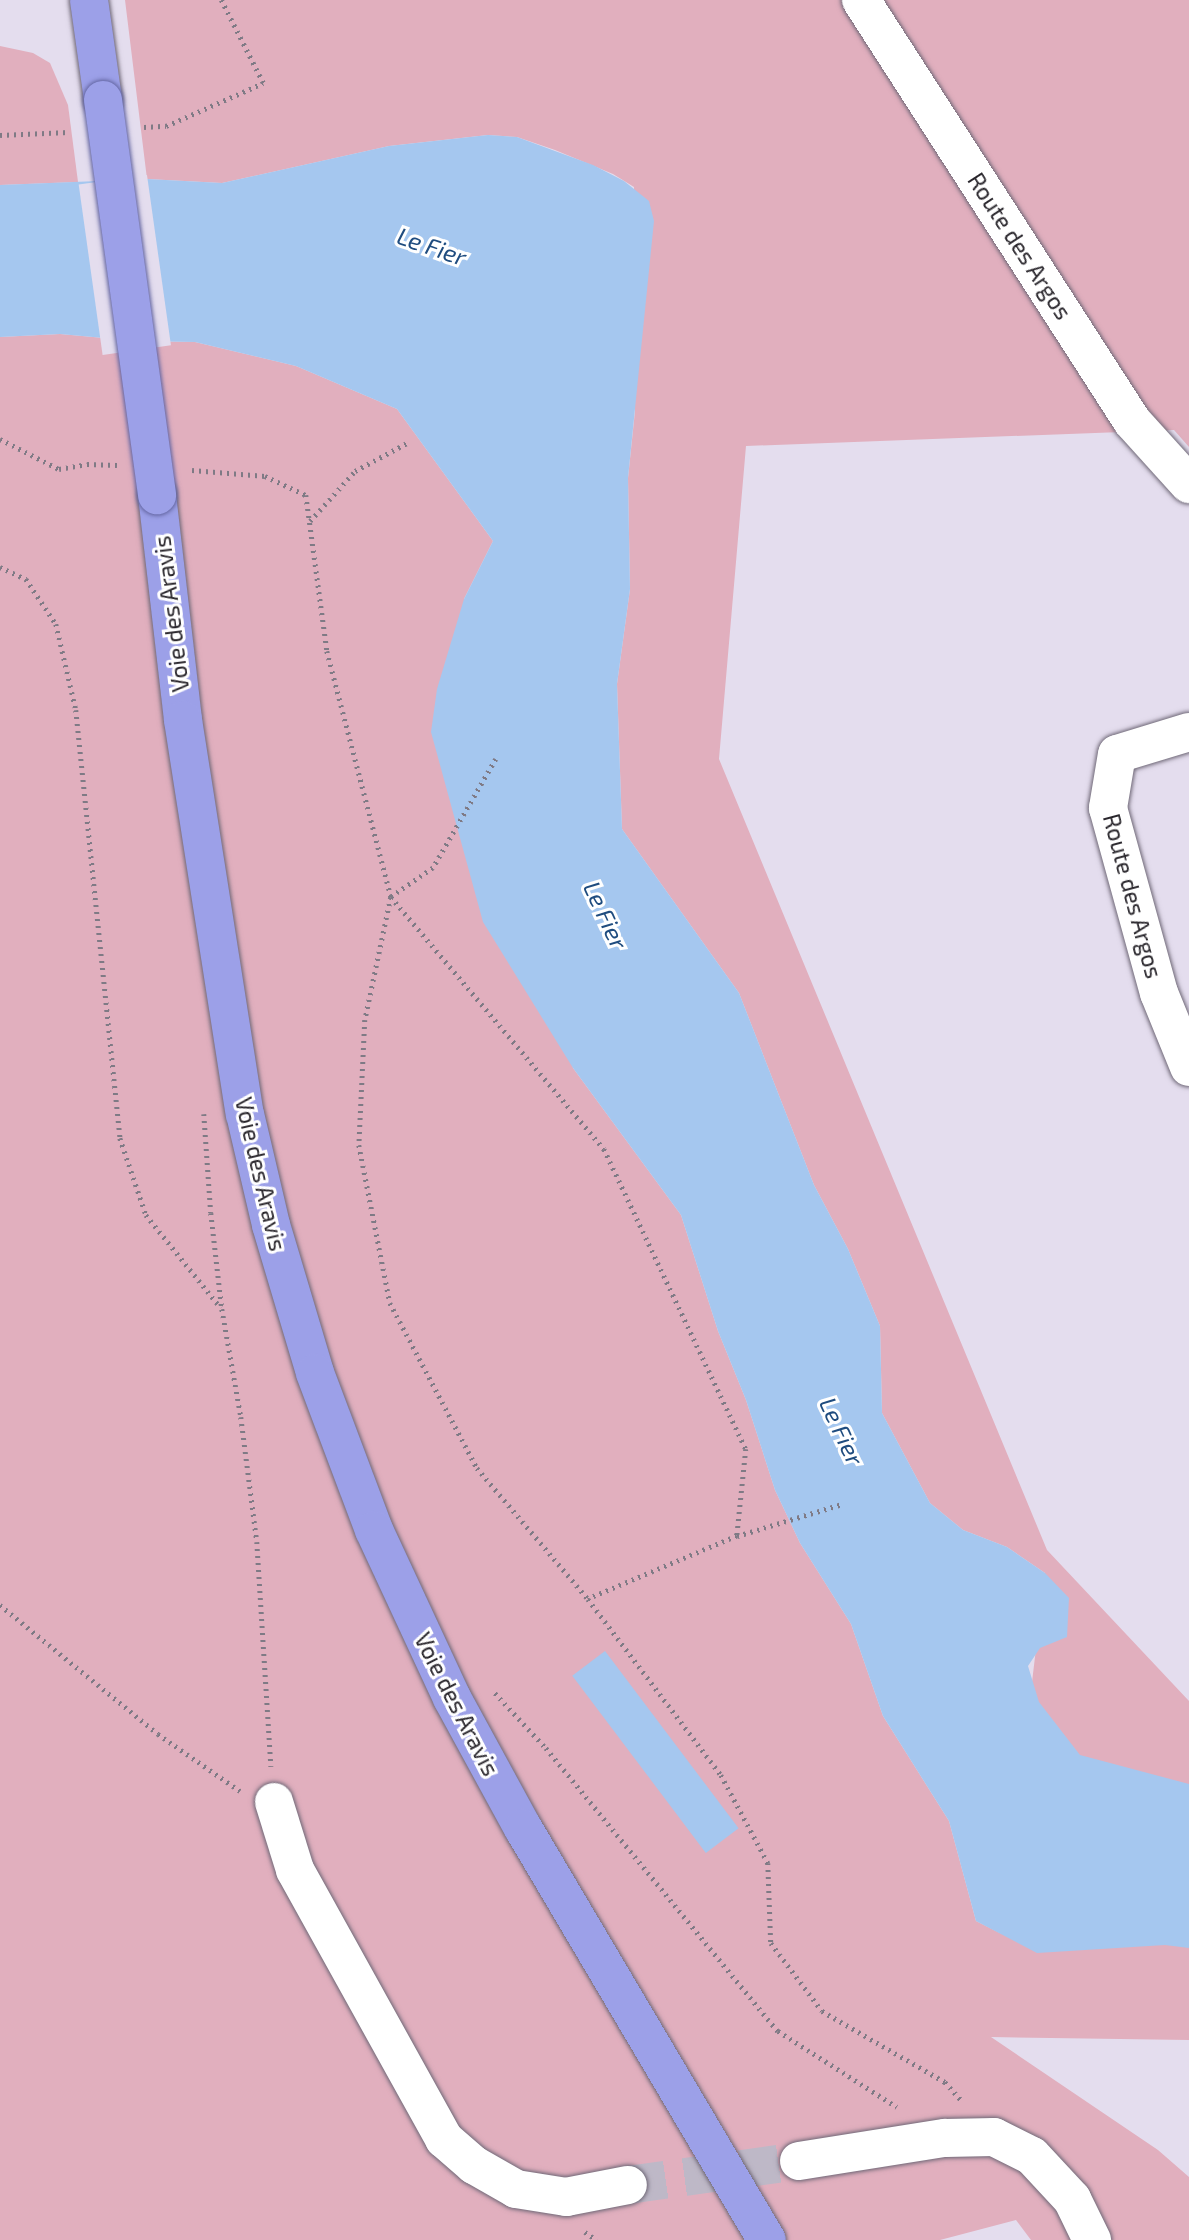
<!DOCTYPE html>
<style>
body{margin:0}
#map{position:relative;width:1189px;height:2240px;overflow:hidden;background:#e4ddee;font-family:"Exo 2",sans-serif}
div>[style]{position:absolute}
.green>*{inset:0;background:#e1afbe}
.water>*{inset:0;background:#a5c7ef;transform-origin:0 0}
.pier>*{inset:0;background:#e4ddee;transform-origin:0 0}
.minor-tunnel>*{height:38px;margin-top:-19px;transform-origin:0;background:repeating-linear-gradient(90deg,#beb8c7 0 38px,transparent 0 57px)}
.path>*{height:4.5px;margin-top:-2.25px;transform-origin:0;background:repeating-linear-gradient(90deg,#7f7a85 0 2px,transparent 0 7px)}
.roads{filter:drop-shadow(0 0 2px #6f6877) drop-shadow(0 0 2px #6f6877)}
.minor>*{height:38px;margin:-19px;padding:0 19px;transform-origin:19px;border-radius:19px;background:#fff}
.tertiary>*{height:38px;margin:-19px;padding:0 19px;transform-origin:19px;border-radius:19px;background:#fff}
.trunk>*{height:38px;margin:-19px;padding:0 19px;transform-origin:19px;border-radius:19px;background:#9ca0e8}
.bridges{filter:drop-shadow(0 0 2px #6466a2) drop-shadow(0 0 2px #6466a2)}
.trunk-bridge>*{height:38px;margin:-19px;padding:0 19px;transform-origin:19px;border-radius:19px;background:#9ca0e8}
span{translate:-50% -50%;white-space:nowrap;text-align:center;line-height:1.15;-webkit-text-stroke:6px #fff;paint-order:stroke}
.street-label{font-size:23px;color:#28252b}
.water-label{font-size:24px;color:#1f4c7f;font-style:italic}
</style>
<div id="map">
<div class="green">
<div style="clip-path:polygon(125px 0,1189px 0,1189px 447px,1174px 430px,746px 446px,719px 759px,1047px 1550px,1189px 1701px,1189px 2040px,991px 2037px,1158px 2150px,1189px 2177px,1189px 2240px,1031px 2240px,1016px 2220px,940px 2240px,0 2240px,0 337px,60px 334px,137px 341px,195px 342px,296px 366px,397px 409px,493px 541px,464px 599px,573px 1068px,681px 1215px,718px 1331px,746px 1400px,775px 1490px,800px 1543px,851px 1624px,883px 1716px,949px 1821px,976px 1921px,1002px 1934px,1045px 1573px,1007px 1547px,963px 1530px,930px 1503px,882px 1413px,880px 1326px,848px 1249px,814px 1185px,739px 993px,622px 829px,617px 684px,630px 589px,628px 478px,635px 411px,634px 187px,613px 174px,555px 150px,517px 137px,488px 135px,389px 146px,222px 183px,147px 179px)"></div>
<div style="clip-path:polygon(0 46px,33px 53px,50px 63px,68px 105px,78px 182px,0 185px)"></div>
</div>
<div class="water">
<div style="clip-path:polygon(488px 135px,517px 137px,593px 165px,624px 181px,649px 201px,654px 221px,628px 478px,630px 589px,617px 684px,622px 829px,739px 993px,814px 1185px,848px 1249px,880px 1326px,882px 1413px,930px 1503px,963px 1530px,1007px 1547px,1045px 1573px,1069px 1598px,1067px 1637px,1040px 1648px,1028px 1666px,1039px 1702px,1080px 1755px,1189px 1784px,1189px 1948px,1165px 1945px,1037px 1953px,976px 1921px,949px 1821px,883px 1716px,851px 1624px,800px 1543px,775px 1490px,746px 1400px,718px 1331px,681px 1215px,573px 1068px,483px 922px,431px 732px,437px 689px,464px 599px,493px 541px,397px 409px,296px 366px,195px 342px,137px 341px,60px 334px,0 337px,0 185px,147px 179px,222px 183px,389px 146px)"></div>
<div style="left:605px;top:1651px;width:222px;height:41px;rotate:53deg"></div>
</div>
<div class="pier">
<div style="left:147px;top:175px;width:172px;height:69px;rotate:82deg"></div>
</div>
<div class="minor-tunnel">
<div style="left:628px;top:2185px;width:173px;rotate:-8deg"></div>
</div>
<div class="path">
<div style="left:144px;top:127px;width:22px;rotate:-3deg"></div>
<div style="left:166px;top:126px;width:106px;rotate:-23.9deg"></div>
<div style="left:263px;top:83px;width:93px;rotate:-116.8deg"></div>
<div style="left:0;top:135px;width:69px;rotate:-2.5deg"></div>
<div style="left:0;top:439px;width:66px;rotate:27deg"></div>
<div style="left:59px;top:469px;width:28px;rotate:-10deg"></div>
<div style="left:87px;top:464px;width:30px;rotate:2deg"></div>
<div style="left:192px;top:470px;width:73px;rotate:4.7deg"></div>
<div style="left:265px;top:476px;width:45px;rotate:24.9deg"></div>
<div style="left:306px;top:495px;width:157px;rotate:82.3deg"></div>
<div style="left:327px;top:651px;width:254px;rotate:75.4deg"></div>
<div style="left:391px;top:897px;width:330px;rotate:49.8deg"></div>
<div style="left:604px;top:1149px;width:332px;rotate:64.7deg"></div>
<div style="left:746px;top:1449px;width:87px;rotate:95.9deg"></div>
<div style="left:737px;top:1536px;width:162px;rotate:157.1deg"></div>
<div style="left:310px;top:521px;width:67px;rotate:-48deg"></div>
<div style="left:355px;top:471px;width:59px;rotate:-28.3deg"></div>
<div style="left:0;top:567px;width:29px;rotate:25deg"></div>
<div style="left:26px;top:579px;width:54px;rotate:56.3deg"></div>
<div style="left:56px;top:624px;width:88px;rotate:76.9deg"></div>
<div style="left:76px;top:710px;width:430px;rotate:84.1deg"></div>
<div style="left:120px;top:1138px;width:81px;rotate:71.3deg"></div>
<div style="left:146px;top:1215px;width:119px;rotate:51.1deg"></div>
<div style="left:496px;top:759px;width:126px;rotate:120deg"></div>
<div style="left:433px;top:868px;width:51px;rotate:145.4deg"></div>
<div style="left:391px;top:897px;width:126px;rotate:101.9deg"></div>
<div style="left:365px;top:1020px;width:125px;rotate:92.7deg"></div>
<div style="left:359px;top:1145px;width:161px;rotate:78.9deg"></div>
<div style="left:390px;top:1303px;width:187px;rotate:62.2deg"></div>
<div style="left:477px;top:1468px;width:172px;rotate:49.7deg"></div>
<div style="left:588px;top:1599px;width:221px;rotate:52.9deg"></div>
<div style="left:721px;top:1775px;width:100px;rotate:61.9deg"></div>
<div style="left:768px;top:1863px;width:80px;rotate:87.9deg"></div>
<div style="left:771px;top:1943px;width:85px;rotate:53.1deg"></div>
<div style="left:822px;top:2011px;width:142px;rotate:30deg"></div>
<div style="left:945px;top:2082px;width:24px;rotate:48deg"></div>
<div style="left:204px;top:1114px;width:99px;rotate:86deg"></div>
<div style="left:211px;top:1213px;width:97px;rotate:83.5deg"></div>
<div style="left:222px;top:1309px;width:110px;rotate:80deg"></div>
<div style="left:241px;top:1417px;width:126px;rotate:82.7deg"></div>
<div style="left:257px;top:1542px;width:225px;rotate:86.4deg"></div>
<div style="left:737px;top:1536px;width:110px;rotate:-16.9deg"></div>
<div style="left:0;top:1605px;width:204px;rotate:39.2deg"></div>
<div style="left:158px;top:1734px;width:100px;rotate:34.8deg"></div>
<div style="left:495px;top:1693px;width:75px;rotate:47.2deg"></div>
<div style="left:546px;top:1748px;width:366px;rotate:50.7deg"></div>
<div style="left:778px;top:2031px;width:141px;rotate:32.6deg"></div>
<div style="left:585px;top:2232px;width:14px;rotate:34deg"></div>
</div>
<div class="roads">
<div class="minor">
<div style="left:1189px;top:732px;width:75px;rotate:163deg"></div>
<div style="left:1117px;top:754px;width:55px;rotate:99.5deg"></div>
<div style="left:1108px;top:808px;width:192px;rotate:74.6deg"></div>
<div style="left:1159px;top:993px;width:80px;rotate:67.9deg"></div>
<div style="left:274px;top:1802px;width:71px;rotate:72.8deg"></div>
<div style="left:295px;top:1870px;width:308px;rotate:61deg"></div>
<div style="left:444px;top:2139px;width:40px;rotate:41deg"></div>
<div style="left:474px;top:2165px;width:48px;rotate:29.7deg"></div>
<div style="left:516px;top:2189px;width:51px;rotate:9.1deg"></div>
<div style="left:566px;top:2197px;width:63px;rotate:-11deg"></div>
<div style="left:799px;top:2161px;width:148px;rotate:-9deg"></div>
<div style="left:945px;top:2138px;width:49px;rotate:-1.2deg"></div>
<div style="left:994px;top:2137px;width:42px;rotate:26.6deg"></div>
<div style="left:1032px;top:2156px;width:59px;rotate:47.1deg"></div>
<div style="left:1072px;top:2199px;width:46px;rotate:64deg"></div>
</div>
<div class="tertiary">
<div style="left:861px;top:0;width:501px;rotate:57.23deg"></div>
<div style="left:1132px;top:421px;width:85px;rotate:47.9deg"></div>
</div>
<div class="trunk">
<div style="left:89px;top:0;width:101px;rotate:82deg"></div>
<div style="left:157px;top:495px;width:226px;rotate:83.4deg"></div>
<div style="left:183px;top:720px;width:399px;rotate:81.1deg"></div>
<div style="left:245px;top:1114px;width:114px;rotate:76.8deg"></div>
<div style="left:271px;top:1225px;width:154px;rotate:73.4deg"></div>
<div style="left:315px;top:1373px;width:168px;rotate:69.4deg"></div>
<div style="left:374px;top:1530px;width:185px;rotate:65.1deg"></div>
<div style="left:452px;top:1698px;width:148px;rotate:61.4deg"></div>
<div style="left:523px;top:1828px;width:479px;rotate:59.4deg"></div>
</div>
</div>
<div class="bridges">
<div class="trunk-bridge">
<div style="left:103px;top:100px;width:399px;rotate:82.2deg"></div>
</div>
</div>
<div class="street-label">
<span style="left:1020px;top:246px;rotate:57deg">Route des Argos</span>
<span style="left:171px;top:614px;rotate:-97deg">Voie des Aravis</span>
<span style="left:1133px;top:896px;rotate:75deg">Route des Argos</span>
<span style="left:261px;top:1174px;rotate:77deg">Voie des Aravis</span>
<span style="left:457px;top:1704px;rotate:63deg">Voie des Aravis</span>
</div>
<div class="water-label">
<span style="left:432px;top:246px;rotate:19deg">Le Fier</span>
<span style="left:606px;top:915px;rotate:65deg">Le Fier</span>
<span style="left:842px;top:1431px;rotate:65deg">Le Fier</span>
</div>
</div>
